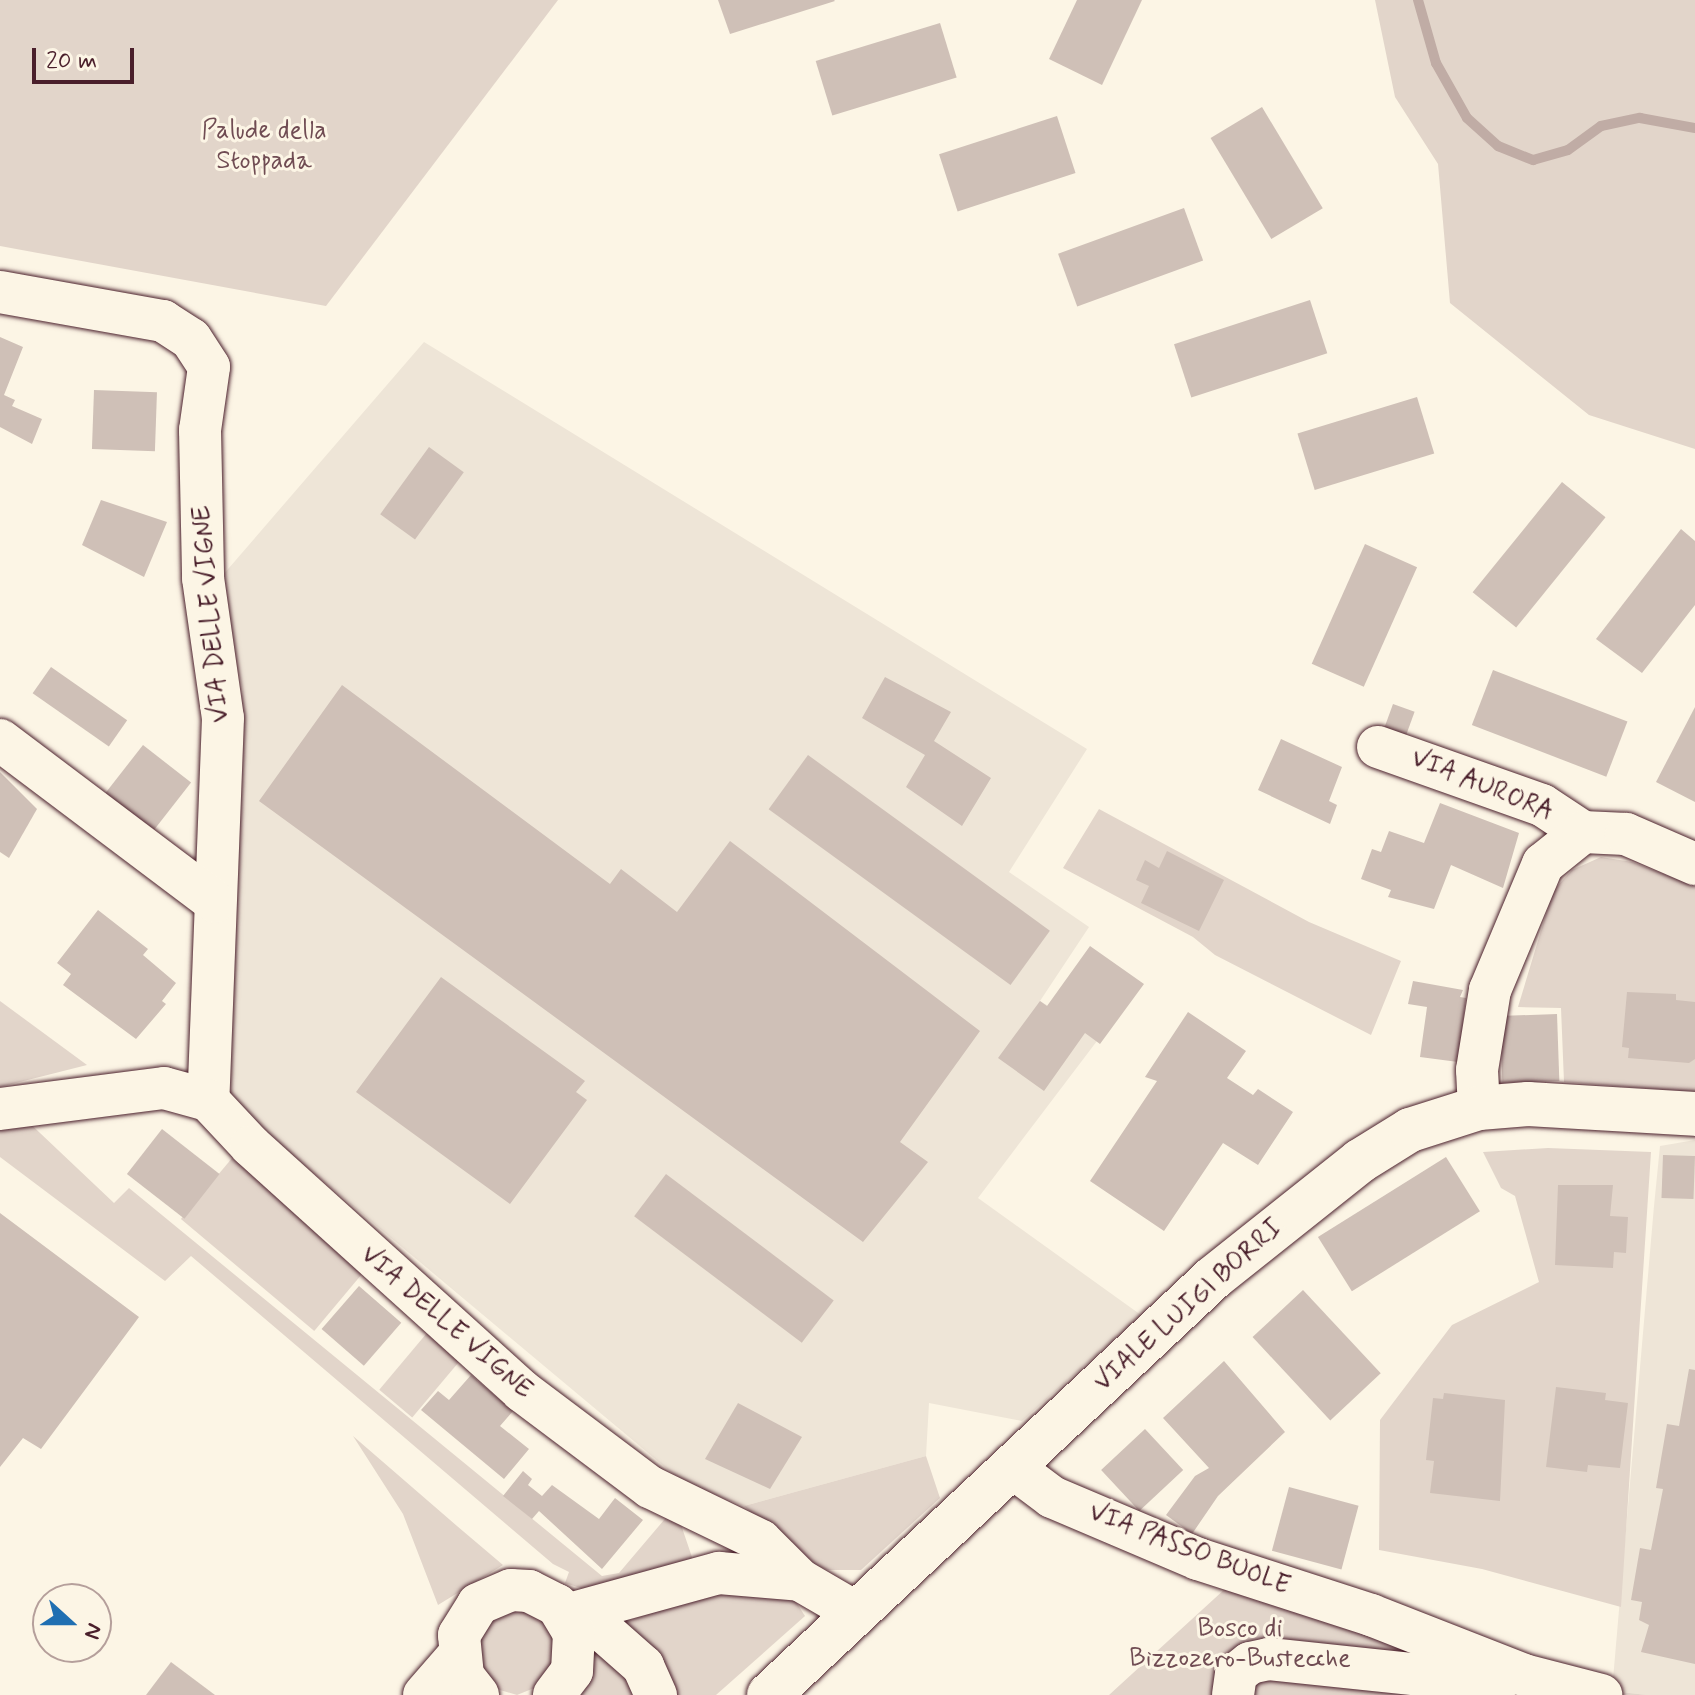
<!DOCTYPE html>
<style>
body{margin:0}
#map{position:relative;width:1695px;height:1695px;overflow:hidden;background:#fcf5e5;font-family:Mynerve,sans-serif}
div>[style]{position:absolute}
.built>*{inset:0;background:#eee5d7}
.green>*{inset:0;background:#e2d5ca;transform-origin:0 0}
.stream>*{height:10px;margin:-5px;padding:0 5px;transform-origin:5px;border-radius:5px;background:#c0aca5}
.building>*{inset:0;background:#cfc0b7;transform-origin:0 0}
.roads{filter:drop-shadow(0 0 2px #4a1f2b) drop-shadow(0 0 2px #4a1f2b)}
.minor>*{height:42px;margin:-21px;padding:0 21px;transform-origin:21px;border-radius:21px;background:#fcf5e5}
.major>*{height:44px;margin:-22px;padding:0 22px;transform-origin:22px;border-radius:22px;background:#fcf5e5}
span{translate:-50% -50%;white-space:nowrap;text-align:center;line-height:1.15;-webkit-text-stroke:6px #fcf5e5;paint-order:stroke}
.park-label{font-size:26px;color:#704c53}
.street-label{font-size:26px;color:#4a1f2b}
.north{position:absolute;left:32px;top:1583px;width:80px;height:80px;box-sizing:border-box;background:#fcf5e5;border:2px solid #b59f9b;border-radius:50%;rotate:111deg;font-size:22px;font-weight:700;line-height:32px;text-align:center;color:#4a1f2b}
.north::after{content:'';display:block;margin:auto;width:28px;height:36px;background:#1f6fb2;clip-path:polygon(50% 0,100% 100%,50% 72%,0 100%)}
.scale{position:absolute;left:32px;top:48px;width:102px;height:36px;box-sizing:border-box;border:4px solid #4a1f2b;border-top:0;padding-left:10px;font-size:24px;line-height:28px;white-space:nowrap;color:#4a1f2b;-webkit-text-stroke:6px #fcf5e5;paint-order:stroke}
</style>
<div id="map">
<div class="built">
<div style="clip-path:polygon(424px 342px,1087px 749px,1009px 872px,1089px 927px,1040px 1001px,1100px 1037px,978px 1198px,1141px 1315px,1022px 1421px,929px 1403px,926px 1456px,744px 1506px,684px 1483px,231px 1104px,226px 830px,243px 690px,216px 583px)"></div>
<div style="clip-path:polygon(1695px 1140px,1695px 1695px,1647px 1695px,1612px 1691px,1654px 1206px,1660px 1146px)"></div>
</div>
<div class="green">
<div style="clip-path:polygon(0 0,558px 0,326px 306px,0 246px)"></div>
<div style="clip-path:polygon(1375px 0,1695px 0,1695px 449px,1589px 415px,1450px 303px,1438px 164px,1395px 97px)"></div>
<div style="clip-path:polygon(1099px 809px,1309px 922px,1401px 961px,1371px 1035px,1215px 955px,1193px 937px,1063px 868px)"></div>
<div style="clip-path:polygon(1601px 857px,1632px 862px,1695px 886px,1695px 1092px,1564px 1082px,1561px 1008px,1518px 1007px,1553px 891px,1572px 870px)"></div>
<div style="clip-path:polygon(0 1001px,87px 1065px,0 1087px)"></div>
<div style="clip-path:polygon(21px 1115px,114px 1203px,129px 1188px,602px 1576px,619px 1573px,675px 1507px,695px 1566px,596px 1593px,565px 1583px,569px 1572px,553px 1564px,191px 1256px,165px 1281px,0 1157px,0 1117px)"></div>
<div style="clip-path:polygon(1548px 1148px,1651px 1152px,1621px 1607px,1482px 1569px,1379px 1550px,1380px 1420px,1452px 1325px,1539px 1282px,1515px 1196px,1501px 1188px,1483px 1152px)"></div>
<div style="left:233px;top:1157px;width:174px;height:81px;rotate:40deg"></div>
<div style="left:432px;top:1327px;width:43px;height:82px;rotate:40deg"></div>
<div style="clip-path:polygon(353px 1436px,457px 1526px,503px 1565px,438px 1605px,403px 1514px)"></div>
<div style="clip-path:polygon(926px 1456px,940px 1498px,861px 1570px,828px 1570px,802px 1560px,744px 1506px)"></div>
<div style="clip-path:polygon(1226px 1588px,1612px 1691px,1647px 1695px,1109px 1695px)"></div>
<div style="clip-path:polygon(773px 1591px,794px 1599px,805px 1616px,716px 1695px,671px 1695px,619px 1624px,703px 1595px)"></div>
<div style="clip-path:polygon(518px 1605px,545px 1617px,559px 1644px,544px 1684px,517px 1695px,490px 1687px,472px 1636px,479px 1623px)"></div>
<div style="clip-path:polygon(586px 1634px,641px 1695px,566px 1695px)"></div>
</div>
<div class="stream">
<div style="left:1418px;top:0;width:66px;rotate:74.1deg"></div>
<div style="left:1436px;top:63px;width:63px;rotate:60.6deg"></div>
<div style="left:1467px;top:118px;width:42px;rotate:42.1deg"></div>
<div style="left:1498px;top:146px;width:38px;rotate:22deg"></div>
<div style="left:1533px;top:160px;width:36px;rotate:-16deg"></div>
<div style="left:1568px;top:150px;width:41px;rotate:-36deg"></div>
<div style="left:1601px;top:126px;width:40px;rotate:-12deg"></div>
<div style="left:1640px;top:118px;width:56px;rotate:10.3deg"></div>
</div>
<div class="building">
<div style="clip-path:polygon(718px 0,834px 0,835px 1px,730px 34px)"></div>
<div style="clip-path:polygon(1077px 0,1142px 0,1102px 85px,1049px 59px)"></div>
<div style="left:940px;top:23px;width:57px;height:130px;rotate:73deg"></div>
<div style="left:1262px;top:107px;width:118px;height:60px;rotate:59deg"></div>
<div style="left:1057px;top:116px;width:60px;height:124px;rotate:72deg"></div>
<div style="left:1184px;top:208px;width:56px;height:134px;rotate:70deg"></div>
<div style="left:1310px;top:300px;width:56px;height:143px;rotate:72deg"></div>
<div style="clip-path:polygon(0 337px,23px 347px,4px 395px,15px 400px,12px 406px,42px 419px,32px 444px,0 427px)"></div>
<div style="left:94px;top:390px;width:63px;height:59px;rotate:2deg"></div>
<div style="left:1417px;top:397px;width:59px;height:125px;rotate:73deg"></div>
<div style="left:429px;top:447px;width:43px;height:83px;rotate:36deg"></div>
<div style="left:1562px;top:482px;width:56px;height:142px;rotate:39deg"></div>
<div style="clip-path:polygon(101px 500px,167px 522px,144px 577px,82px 545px)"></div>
<div style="clip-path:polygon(1681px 529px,1695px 541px,1695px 605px,1642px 673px,1596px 639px)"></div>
<div style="left:1365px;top:544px;width:57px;height:131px;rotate:24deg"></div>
<div style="left:51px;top:667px;width:93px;height:32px;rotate:35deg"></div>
<div style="left:1493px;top:670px;width:144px;height:59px;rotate:21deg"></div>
<div style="clip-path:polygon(885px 677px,951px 712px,934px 741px,991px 778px,962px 826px,906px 787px,925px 755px,862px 718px)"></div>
<div style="clip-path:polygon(342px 685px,610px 884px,621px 869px,677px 912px,730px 841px,980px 1031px,900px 1142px,928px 1162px,863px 1242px,259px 801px)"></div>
<div style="left:1393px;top:704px;width:23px;height:25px;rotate:20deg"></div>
<div style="clip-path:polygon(1695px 707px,1695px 802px,1656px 782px)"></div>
<div style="clip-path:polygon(1281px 739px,1342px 767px,1329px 801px,1337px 805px,1330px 824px,1258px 790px)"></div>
<div style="left:143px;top:745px;width:61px;height:66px;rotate:38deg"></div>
<div style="left:808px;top:755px;width:299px;height:67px;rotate:36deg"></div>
<div style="clip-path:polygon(0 772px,37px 809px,9px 858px,0 852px)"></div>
<div style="clip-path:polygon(1440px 803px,1519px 833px,1503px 888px,1451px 865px,1434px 909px,1388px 897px,1391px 890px,1361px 879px,1372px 849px,1381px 852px,1389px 831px,1424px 843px)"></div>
<div style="clip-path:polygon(1167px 851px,1224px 880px,1199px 931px,1141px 903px,1149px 886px,1136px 880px,1145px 860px,1159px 868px)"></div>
<div style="clip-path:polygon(98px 910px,148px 949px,143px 955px,176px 983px,162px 1001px,166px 1004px,136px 1039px,63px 985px,71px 974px,57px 963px)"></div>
<div style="clip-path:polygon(1090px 946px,1144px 984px,1100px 1044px,1085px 1033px,1044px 1091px,998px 1058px,1040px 1001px,1047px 1006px)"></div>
<div style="clip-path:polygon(441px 977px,585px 1081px,576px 1092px,587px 1100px,510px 1204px,356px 1092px)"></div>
<div style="clip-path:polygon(1413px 981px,1463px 990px,1460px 997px,1466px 998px,1458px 1062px,1420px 1057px,1427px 1007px,1408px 1004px)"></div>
<div style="clip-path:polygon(1627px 992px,1676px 994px,1676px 1000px,1695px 1002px,1695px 1059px,1689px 1063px,1628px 1058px,1629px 1048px,1622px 1047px)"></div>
<div style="clip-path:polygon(1188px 1012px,1246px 1051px,1227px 1078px,1253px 1095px,1258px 1089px,1293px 1112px,1258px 1165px,1223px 1143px,1164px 1231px,1090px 1181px,1157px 1081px,1145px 1077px)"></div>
<div style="left:1557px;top:1014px;width:67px;height:57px;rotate:88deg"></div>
<div style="left:162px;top:1129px;width:73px;height:57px;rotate:38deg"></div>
<div style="left:1663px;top:1155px;width:32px;height:43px;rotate:2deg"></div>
<div style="left:1446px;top:1157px;width:64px;height:151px;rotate:58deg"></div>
<div style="left:666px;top:1174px;width:210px;height:53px;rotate:37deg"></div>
<div style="clip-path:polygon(1558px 1185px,1613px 1185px,1610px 1216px,1628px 1217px,1626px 1253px,1614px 1252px,1613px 1268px,1555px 1265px)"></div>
<div style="clip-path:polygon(0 1213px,139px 1317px,41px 1449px,23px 1438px,0 1467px)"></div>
<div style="left:359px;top:1286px;width:56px;height:57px;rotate:41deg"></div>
<div style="left:1303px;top:1290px;width:114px;height:69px;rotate:47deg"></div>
<div style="clip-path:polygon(1224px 1361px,1285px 1432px,1218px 1496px,1192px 1534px,1166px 1515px,1195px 1476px,1209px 1468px,1163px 1418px)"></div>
<div style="clip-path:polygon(1689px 1369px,1695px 1370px,1695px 1664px,1641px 1652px,1649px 1625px,1639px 1620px,1642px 1602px,1631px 1600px,1640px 1548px,1651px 1550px,1663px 1489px,1656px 1488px,1667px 1424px,1679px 1426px)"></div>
<div style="clip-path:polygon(471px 1375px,513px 1411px,500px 1426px,529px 1449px,504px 1479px,421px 1410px,438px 1391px,449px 1400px)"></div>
<div style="clip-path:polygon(1556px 1387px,1606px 1393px,1605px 1400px,1628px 1403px,1620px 1468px,1588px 1465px,1587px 1472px,1546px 1467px)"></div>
<div style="clip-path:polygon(1444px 1393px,1505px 1400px,1500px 1501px,1430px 1493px,1434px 1461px,1426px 1460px,1433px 1398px,1443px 1399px)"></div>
<div style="clip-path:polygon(738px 1403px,802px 1437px,770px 1489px,705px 1459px)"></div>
<div style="left:1145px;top:1429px;width:56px;height:60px;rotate:47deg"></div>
<div style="clip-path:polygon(523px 1471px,532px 1479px,528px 1485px,542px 1496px,552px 1485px,599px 1519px,615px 1498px,643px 1520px,602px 1569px,539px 1511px,532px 1519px,503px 1496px)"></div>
<div style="left:1289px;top:1487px;width:72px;height:66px;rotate:15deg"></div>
<div style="clip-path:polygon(171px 1662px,215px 1695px,146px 1695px)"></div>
</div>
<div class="roads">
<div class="minor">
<div style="left:0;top:292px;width:166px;rotate:10.1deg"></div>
<div style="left:163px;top:321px;width:33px;rotate:33deg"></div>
<div style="left:191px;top:339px;width:33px;rotate:57deg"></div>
<div style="left:209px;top:367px;width:64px;rotate:98.1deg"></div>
<div style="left:200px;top:430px;width:148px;rotate:88.8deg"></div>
<div style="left:203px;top:578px;width:141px;rotate:81.9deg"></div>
<div style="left:223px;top:718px;width:382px;rotate:92.2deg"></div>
<div style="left:0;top:740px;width:269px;rotate:37deg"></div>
<div style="left:1378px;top:747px;width:174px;rotate:19.5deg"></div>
<div style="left:1542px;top:805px;width:49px;rotate:33.4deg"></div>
<div style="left:1479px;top:1108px;width:38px;rotate:-93deg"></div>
<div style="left:1477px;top:1070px;width:81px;rotate:-80.8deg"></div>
<div style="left:1490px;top:990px;width:137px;rotate:-67.2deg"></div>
<div style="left:1543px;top:864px;width:51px;rotate:-38.7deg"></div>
<div style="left:1583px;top:832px;width:43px;rotate:2.7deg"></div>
<div style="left:1626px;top:834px;width:75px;rotate:23.5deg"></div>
<div style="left:0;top:1109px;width:165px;rotate:-7.3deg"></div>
<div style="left:164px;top:1088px;width:46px;rotate:15.3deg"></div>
<div style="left:208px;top:1100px;width:63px;rotate:46.9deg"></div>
<div style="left:251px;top:1146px;width:365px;rotate:42.1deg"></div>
<div style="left:522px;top:1391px;width:160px;rotate:36.9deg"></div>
<div style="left:650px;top:1487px;width:123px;rotate:25.9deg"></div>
<div style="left:761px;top:1541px;width:55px;rotate:45deg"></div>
<div style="left:1012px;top:1467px;width:50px;rotate:36.9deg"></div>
<div style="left:1052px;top:1497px;width:159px;rotate:23deg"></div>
<div style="left:1198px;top:1559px;width:182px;rotate:17.9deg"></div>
<div style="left:1371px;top:1615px;width:164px;rotate:21.4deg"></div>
<div style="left:1524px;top:1675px;width:80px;rotate:14.6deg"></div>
<div style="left:584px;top:1614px;width:79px;rotate:41.4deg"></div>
<div style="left:643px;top:1666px;width:32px;rotate:66deg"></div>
<div style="left:566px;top:1615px;width:159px;rotate:-15.4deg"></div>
<div style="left:719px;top:1573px;width:81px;rotate:4.9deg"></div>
<div style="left:800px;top:1580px;width:66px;rotate:30.1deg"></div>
<div style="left:424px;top:1695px;width:50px;rotate:-49deg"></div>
<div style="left:478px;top:1695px;width:24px;rotate:-128deg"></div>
<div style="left:463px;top:1676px;width:41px;rotate:-95.6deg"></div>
<div style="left:459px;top:1635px;width:36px;rotate:-58deg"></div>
<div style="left:478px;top:1604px;width:36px;rotate:-23deg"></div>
<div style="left:511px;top:1590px;width:18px;rotate:3deg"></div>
<div style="left:529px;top:1591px;width:31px;rotate:27deg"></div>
<div style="left:557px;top:1605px;width:33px;rotate:59deg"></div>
<div style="left:574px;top:1633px;width:38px;rotate:93deg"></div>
<div style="left:572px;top:1671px;width:30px;rotate:127deg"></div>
<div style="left:1233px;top:1695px;width:21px;rotate:-82deg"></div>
<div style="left:1236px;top:1674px;width:18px;rotate:-38deg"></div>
<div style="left:1250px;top:1663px;width:19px;rotate:-12deg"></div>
<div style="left:1269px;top:1659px;width:190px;rotate:6deg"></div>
<div style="left:1458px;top:1679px;width:48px;rotate:-3.6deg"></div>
</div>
<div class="major">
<div style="left:769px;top:1695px;width:609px;rotate:-43.2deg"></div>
<div style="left:1213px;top:1278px;width:188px;rotate:-38.5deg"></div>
<div style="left:1360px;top:1161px;width:59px;rotate:-31.8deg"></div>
<div style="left:1410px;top:1130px;width:72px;rotate:-17.7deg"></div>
<div style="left:1479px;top:1108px;width:49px;rotate:-4.7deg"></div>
<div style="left:1528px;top:1104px;width:167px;rotate:3.4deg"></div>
</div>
</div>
<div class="park-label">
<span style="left:264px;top:147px">Palude della<br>Stoppada</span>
<span style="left:1240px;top:1645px">Bosco di<br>Bizzozero-Bustecche</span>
</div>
<div class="street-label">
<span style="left:212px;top:614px;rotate:-95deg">VIA DELLE VIGNE</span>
<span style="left:1482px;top:786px;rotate:22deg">VIA AURORA</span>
<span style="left:1189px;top:1306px;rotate:-42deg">VIALE LUIGI BORRI</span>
<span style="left:446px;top:1323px;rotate:41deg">VIA DELLE VIGNE</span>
<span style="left:1189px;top:1550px;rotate:21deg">VIA PASSO BUOLE</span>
</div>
<div class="north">N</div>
<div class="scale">20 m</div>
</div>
